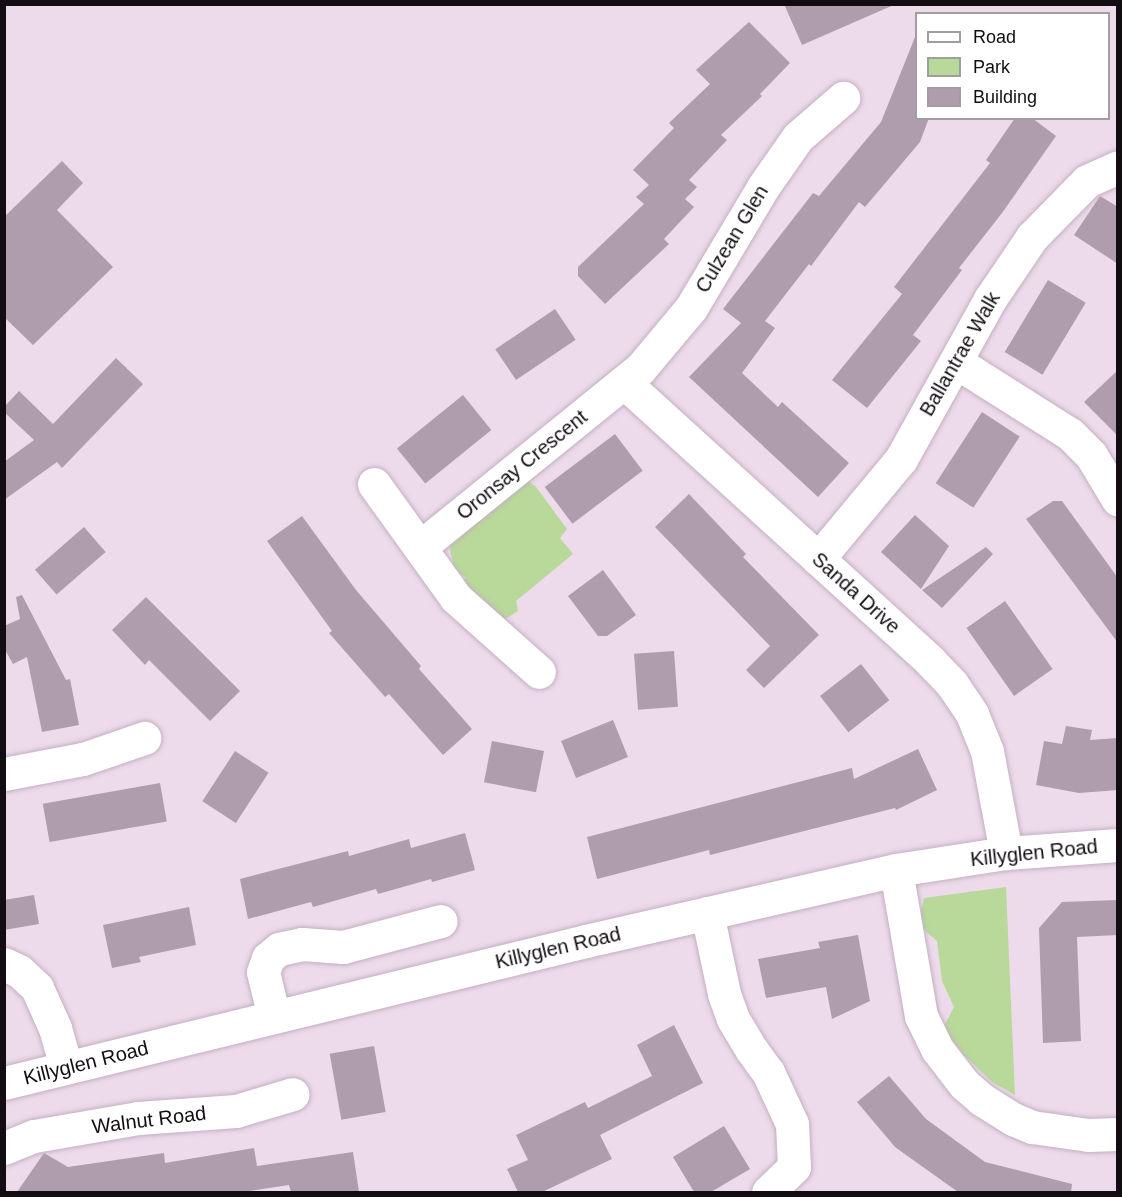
<!DOCTYPE html>
<style>
body{margin:0}
#map{position:relative;width:1122px;height:1197px;overflow:hidden;background:#eddaeb;font-family:Arial,sans-serif}
div>[style]{position:absolute}
.green>*{inset:0;background:#b8d999}
.building>*{inset:0;background:#af9dad;transform-origin:0 0}
.roads{filter:drop-shadow(0 0 2px #c2b0c0) drop-shadow(0 0 2px #c2b0c0)}
.minor>*{height:33px;margin:-16.5px;padding:0 16.5px;transform-origin:16.5px;border-radius:16.5px;background:#fff}
.tertiary>*{height:33px;margin:-16.5px;padding:0 16.5px;transform-origin:16.5px;border-radius:16.5px;background:#fff}
span{translate:-50% -50%;white-space:nowrap;text-align:center;line-height:1.15;-webkit-text-stroke:6px #fff;paint-order:stroke}
.street-label{font-size:20px;color:#130d13}
.frame{position:absolute;inset:0;border:6px solid #130d13;pointer-events:none}
.legend{position:absolute;left:915px;top:12px;width:195px;height:108px;box-sizing:border-box;background:#fff;border:2px solid #a19ea1;margin:0;padding:8px 10px;list-style:none;font-size:18px;color:#130d13}
.legend li{display:flex;align-items:center;gap:12px;height:30px}
.legend b{width:30px;border:2px solid #a19ea1}
</style>
<div id="map">
<div class="green">
<div style="clip-path:polygon(526px 479px,536px 487px,567px 529px,560px 538px,573px 554px,516px 601px,518px 611px,505px 619px,458px 585px,466px 578px,454px 568px,449px 545px,454px 536px)"></div>
<div style="clip-path:polygon(1006px 887px,1015px 1095px,992px 1082px,964px 1055px,943px 1028px,954px 1007px,942px 981px,937px 941px,918px 925px,924px 898px)"></div>
</div>
<div class="building">
<div style="clip-path:polygon(784px 4px,896px 4px,802px 45px)"></div>
<div style="clip-path:polygon(749px 22px,790px 63px,760px 94px,762px 96px,721px 135px,727px 140px,689px 180px,697px 187px,685px 199px,694px 207px,664px 239px,669px 244px,605px 304px,578px 276px,578px 267px,644px 204px,636px 197px,649px 185px,633px 170px,674px 128px,669px 123px,710px 84px,696px 70px)"></div>
<div style="clip-path:polygon(915px 37px,916px 118px,929px 118px,920px 142px,865px 207px,859px 202px,811px 266px,809px 264px,765px 321px,775px 328px,742px 373px,778px 407px,782px 402px,849px 463px,818px 497px,689px 377px,741px 323px,723px 309px,813px 193px,819px 196px,881px 122px)"></div>
<div style="clip-path:polygon(1015px 118px,1032px 118px,1056px 136px,1002px 213px,959px 268px,962px 270px,913px 335px,921px 341px,867px 408px,832px 380px,902px 294px,894px 287px,990px 163px,986px 160px)"></div>
<div style="clip-path:polygon(62px 161px,83px 183px,57px 210px,113px 267px,33px 345px,4px 317px,4px 217px)"></div>
<div style="clip-path:polygon(1100px 196px,1118px 207px,1118px 264px,1074px 235px)"></div>
<div style="left:1048px;top:280px;width:44px;height:84px;rotate:31deg"></div>
<div style="left:555px;top:309px;width:37px;height:72px;rotate:56deg"></div>
<div style="clip-path:polygon(116px 358px,143px 384px,62px 468px,57px 462px,4px 500px,4px 462px,34px 440px,4px 412px,4px 407px,19px 391px,53px 424px)"></div>
<div style="clip-path:polygon(1118px 370px,1118px 436px,1084px 402px)"></div>
<div style="left:463px;top:395px;width:45px;height:85px;rotate:51deg"></div>
<div style="left:982px;top:412px;width:45px;height:85px;rotate:33deg"></div>
<div style="left:615px;top:434px;width:46px;height:88px;rotate:53deg"></div>
<div style="clip-path:polygon(689px 494px,746px 554px,743px 557px,819px 635px,764px 688px,746px 670px,770px 646px,655px 527px)"></div>
<div style="clip-path:polygon(1053px 501px,1062px 501px,1118px 578px,1118px 643px,1026px 519px)"></div>
<div style="clip-path:polygon(915px 515px,949px 546px,921px 589px,881px 552px)"></div>
<div style="clip-path:polygon(302px 516px,356px 590px,421px 666px,419px 669px,472px 729px,443px 755px,389px 694px,385px 697px,329px 633px,332px 631px,267px 541px)"></div>
<div style="left:84px;top:527px;width:33px;height:65px;rotate:49deg"></div>
<div style="clip-path:polygon(986px 547px,993px 554px,942px 608px,922px 590px)"></div>
<div style="clip-path:polygon(603px 570px,636px 615px,607px 636px,598px 636px,568px 596px)"></div>
<div style="clip-path:polygon(22px 595px,66px 680px,70px 679px,79px 725px,42px 732px,27px 657px,13px 664px,4px 648px,4px 626px,20px 619px,16px 597px)"></div>
<div style="clip-path:polygon(146px 597px,240px 691px,210px 721px,149px 660px,145px 665px,112px 630px)"></div>
<div style="left:1005px;top:601px;width:83px;height:47px;rotate:55deg"></div>
<div style="left:674px;top:651px;width:56px;height:40px;rotate:86deg"></div>
<div style="left:861px;top:664px;width:46px;height:52px;rotate:52deg"></div>
<div style="left:613px;top:720px;width:40px;height:56px;rotate:68deg"></div>
<div style="clip-path:polygon(1066px 726px,1092px 730px,1090px 740px,1118px 738px,1118px 790px,1079px 793px,1036px 785px,1044px 741px,1062px 744px)"></div>
<div style="left:492px;top:741px;width:53px;height:42px;rotate:11deg"></div>
<div style="clip-path:polygon(918px 749px,937px 790px,896px 810px,895px 808px,710px 855px,709px 850px,597px 879px,587px 837px,852px 768px,854px 779px)"></div>
<div style="left:235px;top:751px;width:40px;height:60px;rotate:33deg"></div>
<div style="left:160px;top:783px;width:39px;height:119px;rotate:80deg"></div>
<div style="clip-path:polygon(465px 833px,475px 870px,432px 882px,431px 879px,378px 894px,376px 889px,313px 907px,311px 902px,248px 919px,240px 879px,348px 851px,349px 856px,409px 839px,411px 848px)"></div>
<div style="clip-path:polygon(34px 895px,39px 924px,4px 930px,4px 900px)"></div>
<div style="clip-path:polygon(1118px 900px,1118px 935px,1077px 937px,1081px 1041px,1043px 1043px,1039px 928px,1062px 902px)"></div>
<div style="clip-path:polygon(189px 907px,196px 945px,139px 957px,141px 962px,112px 968px,103px 925px)"></div>
<div style="clip-path:polygon(858px 935px,870px 1001px,832px 1019px,826px 987px,766px 998px,758px 959px,820px 948px,818px 942px)"></div>
<div style="clip-path:polygon(674px 1025px,703px 1083px,600px 1135px,612px 1159px,542px 1192px,518px 1192px,507px 1169px,528px 1160px,516px 1135px,585px 1102px,588px 1108px,652px 1076px,637px 1045px)"></div>
<div style="left:374px;top:1046px;width:67px;height:45px;rotate:80deg"></div>
<div style="clip-path:polygon(889px 1076px,926px 1119px,985px 1162px,1072px 1184px,1071px 1192px,958px 1192px,895px 1147px,857px 1102px)"></div>
<div style="clip-path:polygon(724px 1126px,750px 1169px,711px 1192px,694px 1192px,673px 1157px)"></div>
<div style="clip-path:polygon(254px 1148px,257px 1166px,353px 1152px,359px 1192px,291px 1192px,289px 1185px,243px 1192px,17px 1192px,44px 1153px,68px 1167px,164px 1153px,165px 1163px)"></div>
</div>
<div class="roads">
<div class="minor">
<div style="left:956px;top:362px;width:135px;rotate:32.3deg"></div>
<div style="left:1070px;top:434px;width:30px;rotate:45deg"></div>
<div style="left:1091px;top:455px;width:52px;rotate:59deg"></div>
<div style="left:625px;top:383px;width:413px;rotate:42.3deg"></div>
<div style="left:930px;top:661px;width:32px;rotate:46deg"></div>
<div style="left:952px;top:684px;width:36px;rotate:56deg"></div>
<div style="left:972px;top:714px;width:40px;rotate:68deg"></div>
<div style="left:987px;top:751px;width:104px;rotate:79.4deg"></div>
<div style="left:374px;top:484px;width:140px;rotate:54.3deg"></div>
<div style="left:456px;top:598px;width:111px;rotate:41.7deg"></div>
<div style="left:420px;top:547px;width:283px;rotate:-39deg"></div>
<div style="left:640px;top:369px;width:80px;rotate:-50.1deg"></div>
<div style="left:691px;top:308px;width:141px;rotate:-59.2deg"></div>
<div style="left:763px;top:187px;width:61px;rotate:-55deg"></div>
<div style="left:798px;top:137px;width:60px;rotate:-40.9deg"></div>
<div style="left:818px;top:559px;width:130px;rotate:-50.3deg"></div>
<div style="left:901px;top:459px;width:183px;rotate:-60.9deg"></div>
<div style="left:990px;top:299px;width:75px;rotate:-55.9deg"></div>
<div style="left:1032px;top:237px;width:78px;rotate:-45.5deg"></div>
<div style="left:1087px;top:181px;width:34px;rotate:-24deg"></div>
<div style="left:4px;top:774px;width:80px;rotate:-10.8deg"></div>
<div style="left:83px;top:759px;width:65px;rotate:-19deg"></div>
<div style="left:896px;top:870px;width:148px;rotate:80.3deg"></div>
<div style="left:921px;top:1016px;width:37px;rotate:64deg"></div>
<div style="left:937px;top:1049px;width:44px;rotate:52.4deg"></div>
<div style="left:964px;top:1084px;width:23px;rotate:41deg"></div>
<div style="left:981px;top:1099px;width:38px;rotate:32deg"></div>
<div style="left:1013px;top:1119px;width:21px;rotate:23deg"></div>
<div style="left:1032px;top:1127px;width:57px;rotate:8.1deg"></div>
<div style="left:1088px;top:1135px;width:30px;rotate:-2deg"></div>
<div style="left:707px;top:913px;width:83px;rotate:78.1deg"></div>
<div style="left:724px;top:994px;width:27px;rotate:70deg"></div>
<div style="left:733px;top:1019px;width:35px;rotate:59deg"></div>
<div style="left:751px;top:1049px;width:29px;rotate:54deg"></div>
<div style="left:768px;top:1072px;width:57px;rotate:65.2deg"></div>
<div style="left:792px;top:1124px;width:43px;rotate:87.3deg"></div>
<div style="left:794px;top:1167px;width:36px;rotate:136deg"></div>
<div style="left:4px;top:964px;width:17px;rotate:25deg"></div>
<div style="left:19px;top:971px;width:25px;rotate:43deg"></div>
<div style="left:37px;top:988px;width:44px;rotate:65.8deg"></div>
<div style="left:55px;top:1028px;width:41px;rotate:74.2deg"></div>
<div style="left:274px;top:1017px;width:46px;rotate:-103.7deg"></div>
<div style="left:263px;top:972px;width:15px;rotate:-70deg"></div>
<div style="left:268px;top:958px;width:14px;rotate:-39deg"></div>
<div style="left:279px;top:949px;width:24px;rotate:-12deg"></div>
<div style="left:302px;top:944px;width:41px;rotate:4.2deg"></div>
<div style="left:343px;top:947px;width:101px;rotate:-14.9deg"></div>
<div style="left:4px;top:1148px;width:32px;rotate:-22deg"></div>
<div style="left:34px;top:1136px;width:106px;rotate:-9.8deg"></div>
<div style="left:138px;top:1118px;width:98px;rotate:-4.1deg"></div>
<div style="left:236px;top:1111px;width:59px;rotate:-16.6deg"></div>
</div>
<div class="tertiary">
<div style="left:4px;top:1083px;width:599px;rotate:-13.71deg"></div>
<div style="left:586px;top:941px;width:318px;rotate:-12.9deg"></div>
<div style="left:896px;top:870px;width:111px;rotate:-8.8deg"></div>
<div style="left:1006px;top:853px;width:112px;rotate:-4.1deg"></div>
</div>
</div>
<div class="street-label">
<span style="left:732px;top:239px;rotate:-59deg">Culzean Glen</span>
<span style="left:960px;top:354px;rotate:-60deg">Ballantrae Walk</span>
<span style="left:522px;top:465px;rotate:-39deg">Oronsay Crescent</span>
<span style="left:856px;top:593px;rotate:42deg">Sanda Drive</span>
<span style="left:1034px;top:853px;rotate:-6deg">Killyglen Road</span>
<span style="left:558px;top:948px;rotate:-13deg">Killyglen Road</span>
<span style="left:86px;top:1063px;rotate:-14deg">Killyglen Road</span>
<span style="left:149px;top:1120px;rotate:-7deg">Walnut Road</span>
</div>
<div class="frame"></div>
<ul class="legend">
<li><b style="height:8px;background:#fff"></b>Road</li>
<li><b style="height:16px;background:#b8d999"></b>Park</li>
<li><b style="height:16px;background:#af9dad"></b>Building</li>
</ul>
</div>
